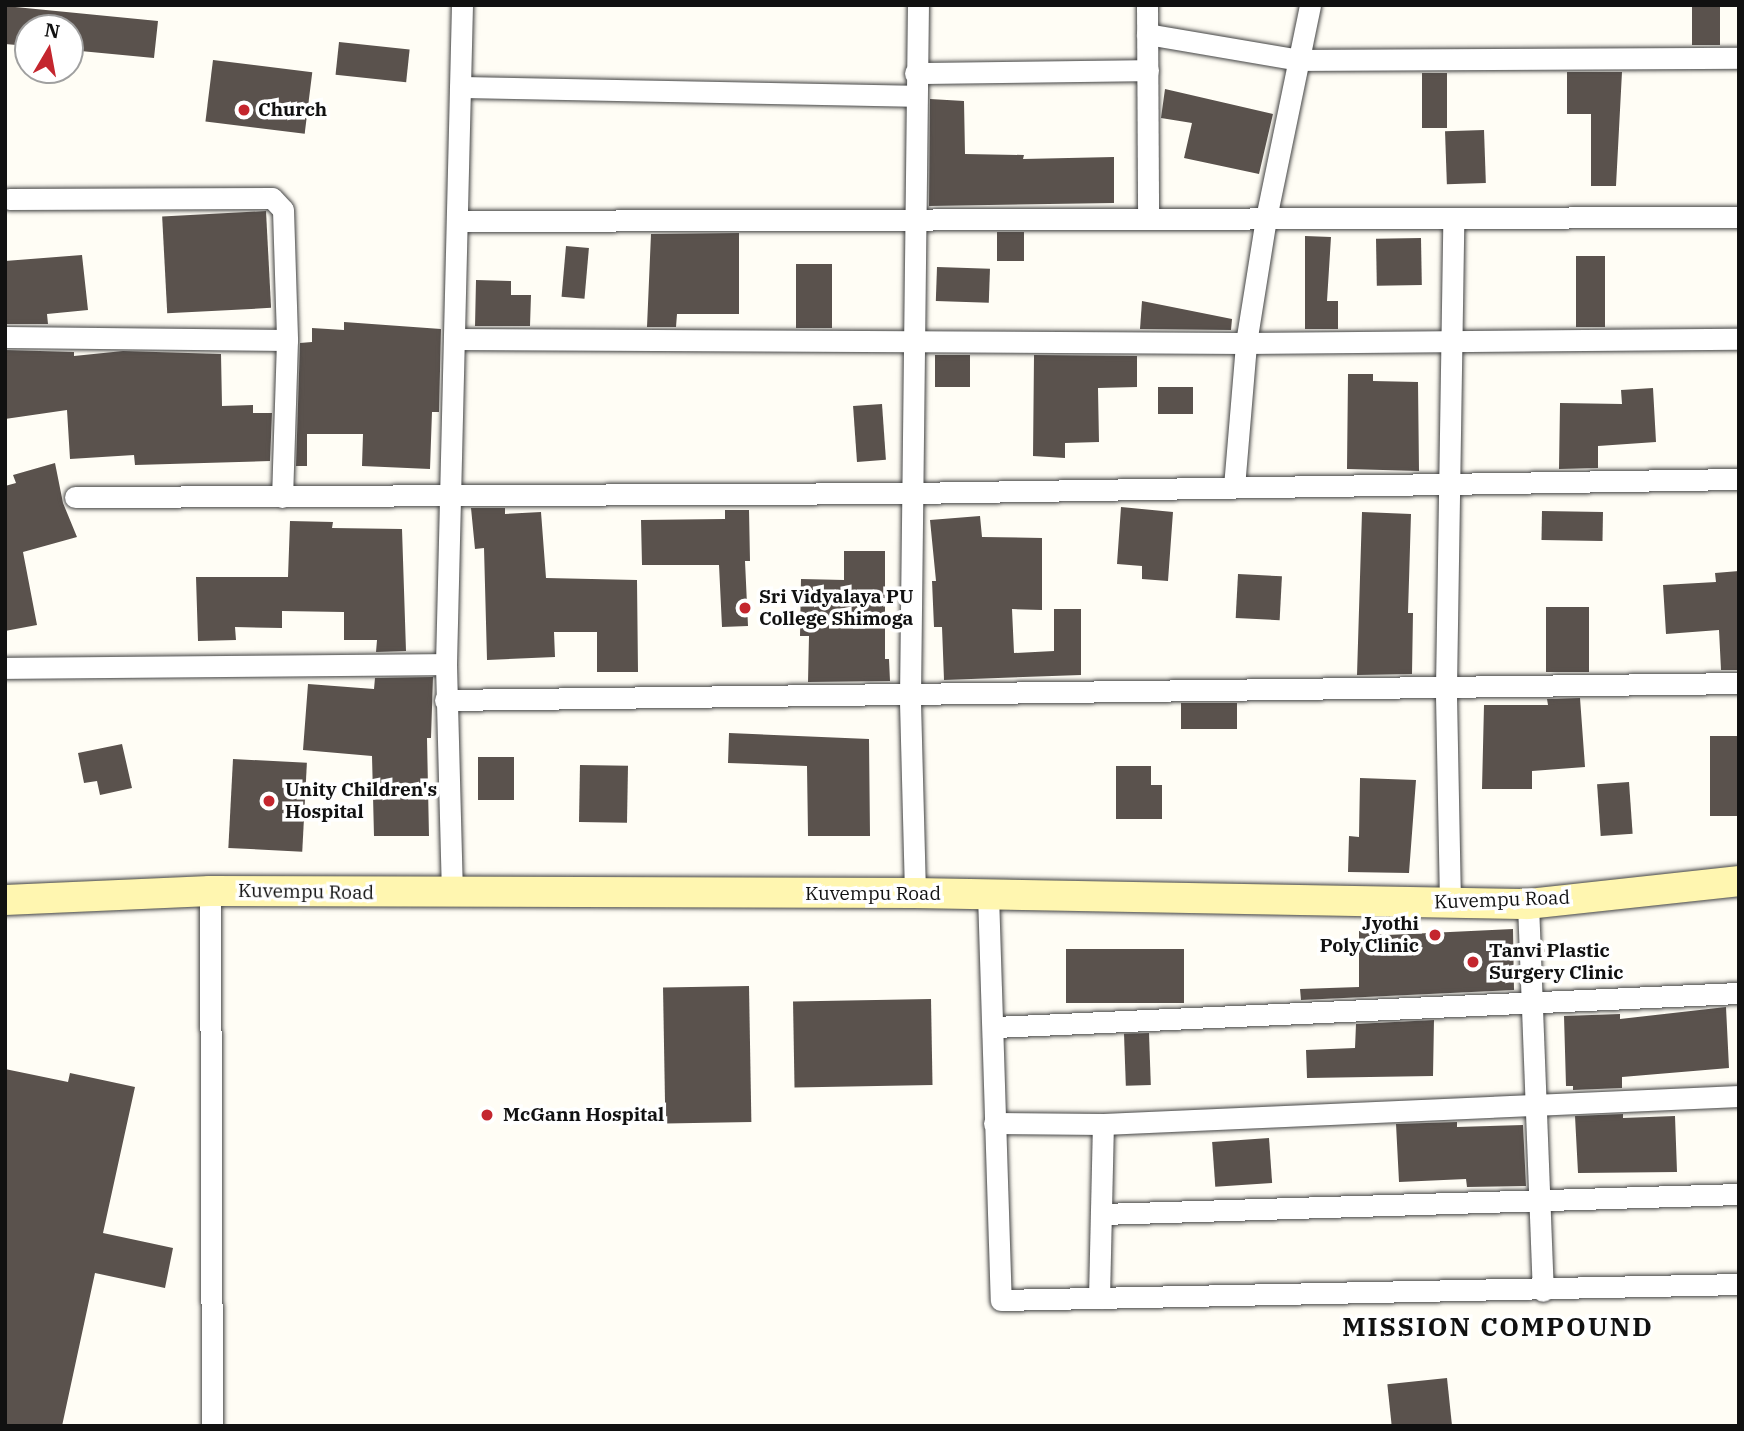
<!DOCTYPE html>
<style>
body{margin:0}
#map{position:relative;width:1744px;height:1431px;overflow:hidden;background:#fffdf5;font-family:"IBM Plex Serif",serif}
div>[style]{position:absolute}
.building>*{inset:0;background:#5a524d;transform-origin:0 0}
.roads{filter:drop-shadow(0 0 2px #444) drop-shadow(0 0 2px #444)}
.street>*{height:21px;margin:-10.5px;padding:0 10.5px;transform-origin:10.5px;border-radius:10.5px;background:#fff}
.secondary>*{height:30px;margin:-15px;padding:0 15px;transform-origin:15px;border-radius:15px;background:#fff6b0}
.dots>*{width:19px;height:19px;translate:-50% -50%;box-sizing:border-box;border:4px solid #fff;border-radius:50%}
span{translate:-50% -50%;white-space:nowrap;text-align:center;line-height:1.15;-webkit-text-stroke:7px #fff;paint-order:stroke}
.poi-label{font-size:19px;color:#111;font-weight:700}
.left{translate:0 -50%;text-align:left}
.right{translate:-100% -50%;text-align:right}
.street-label{font-size:19px;color:#111}
.district-label{font-size:26px;color:#111;font-weight:700;letter-spacing:2px}
.frame{position:absolute;inset:0;border:7px solid #111;pointer-events:none}
.north{position:absolute;left:14px;top:14px;width:70px;height:70px;box-sizing:border-box;background:#fff;border:2px solid #a0a0a0;border-radius:50%;rotate:10deg;font-size:19px;font-weight:700;line-height:28px;text-align:center;color:#111}
.north::after{content:'';display:block;margin:auto;width:24px;height:32px;background:#c4262e;clip-path:polygon(50% 0,100% 100%,50% 72%,0 100%)}
</style>
<div id="map">
<div class="building">
<div style="left:1692px;top:5px;width:28px;height:40px"></div>
<div style="clip-path:polygon(5px 6px,158px 21px,154px 58px,70px 50px,70px 28px,28px 28px,28px 46px,5px 44px)"></div>
<div style="left:339px;top:42px;width:71px;height:33px;rotate:6deg"></div>
<div style="left:213px;top:60px;width:100px;height:62px;rotate:7deg"></div>
<div style="clip-path:polygon(1567px 72px,1622px 72px,1616px 186px,1591px 186px,1591px 114px,1567px 114px)"></div>
<div style="left:1422px;top:73px;width:25px;height:55px"></div>
<div style="clip-path:polygon(1165px 89px,1273px 114px,1259px 174px,1184px 158px,1192px 123px,1161px 118px)"></div>
<div style="clip-path:polygon(930px 99px,964px 101px,965px 154px,1024px 155px,1023px 159px,1114px 157px,1114px 203px,929px 206px)"></div>
<div style="left:1484px;top:130px;width:53px;height:39px;rotate:88deg"></div>
<div style="left:266px;top:211px;width:97px;height:104px;rotate:87deg"></div>
<div style="left:997px;top:232px;width:27px;height:29px"></div>
<div style="clip-path:polygon(739px 233px,739px 314px,677px 314px,676px 327px,647px 327px,651px 234px)"></div>
<div style="clip-path:polygon(1305px 236px,1331px 237px,1327px 301px,1338px 301px,1338px 329px,1305px 329px)"></div>
<div style="left:1421px;top:238px;width:47px;height:45px;rotate:89deg"></div>
<div style="left:566px;top:246px;width:23px;height:51px;rotate:5deg"></div>
<div style="clip-path:polygon(82px 255px,88px 310px,47px 314px,48px 324px,5px 324px,5px 261px)"></div>
<div style="left:1576px;top:256px;width:29px;height:71px"></div>
<div style="left:796px;top:264px;width:36px;height:64px"></div>
<div style="left:937px;top:267px;width:53px;height:34px;rotate:2deg"></div>
<div style="clip-path:polygon(476px 280px,511px 281px,511px 295px,531px 295px,530px 326px,475px 326px)"></div>
<div style="clip-path:polygon(1142px 301px,1232px 319px,1231px 330px,1140px 329px)"></div>
<div style="clip-path:polygon(344px 322px,441px 329px,439px 412px,432px 412px,430px 469px,362px 466px,363px 434px,307px 434px,307px 466px,296px 466px,300px 343px,312px 342px,312px 328px,344px 330px)"></div>
<div style="clip-path:polygon(5px 350px,74px 352px,74px 356px,123px 351px,221px 354px,222px 406px,253px 405px,253px 413px,272px 413px,270px 461px,135px 465px,134px 455px,70px 459px,67px 410px,5px 419px)"></div>
<div style="left:935px;top:355px;width:35px;height:32px"></div>
<div style="clip-path:polygon(1034px 355px,1137px 356px,1137px 387px,1098px 388px,1099px 442px,1065px 443px,1065px 458px,1033px 456px)"></div>
<div style="clip-path:polygon(1348px 374px,1373px 374px,1373px 381px,1418px 382px,1419px 471px,1347px 469px)"></div>
<div style="left:1158px;top:387px;width:35px;height:27px"></div>
<div style="clip-path:polygon(1653px 388px,1656px 442px,1598px 446px,1598px 468px,1559px 469px,1560px 403px,1622px 404px,1621px 390px)"></div>
<div style="left:882px;top:404px;width:56px;height:29px;rotate:86deg"></div>
<div style="clip-path:polygon(55px 463px,63px 503px,77px 537px,23px 552px,37px 625px,5px 631px,5px 486px,16px 483px,13px 475px)"></div>
<div style="clip-path:polygon(1121px 507px,1173px 512px,1168px 581px,1142px 579px,1142px 566px,1117px 564px)"></div>
<div style="clip-path:polygon(471px 508px,505px 508px,505px 514px,541px 512px,546px 578px,637px 580px,638px 672px,597px 672px,597px 632px,554px 632px,555px 657px,487px 660px,484px 548px,475px 549px)"></div>
<div style="clip-path:polygon(725px 510px,749px 510px,750px 561px,745px 561px,748px 626px,722px 627px,719px 565px,642px 565px,641px 520px,725px 519px)"></div>
<div style="left:1542px;top:511px;width:61px;height:29px;rotate:1deg"></div>
<div style="clip-path:polygon(1362px 512px,1411px 514px,1408px 613px,1413px 613px,1412px 674px,1357px 675px)"></div>
<div style="clip-path:polygon(980px 516px,982px 537px,1042px 538px,1042px 610px,1012px 609px,1014px 653px,1054px 651px,1054px 609px,1081px 609px,1081px 675px,944px 680px,942px 627px,934px 627px,932px 581px,936px 581px,930px 520px)"></div>
<div style="clip-path:polygon(290px 521px,333px 522px,332px 528px,402px 529px,406px 651px,376px 652px,377px 640px,344px 640px,344px 612px,282px 611px,282px 628px,235px 627px,236px 640px,198px 641px,196px 577px,288px 577px)"></div>
<div style="clip-path:polygon(844px 551px,885px 551px,885px 659px,889px 659px,890px 681px,808px 682px,809px 636px,800px 636px,801px 579px,844px 580px)"></div>
<div style="clip-path:polygon(1739px 571px,1739px 670px,1721px 670px,1719px 630px,1666px 634px,1663px 585px,1716px 582px,1715px 573px)"></div>
<div style="left:1238px;top:574px;width:44px;height:44px;rotate:3deg"></div>
<div style="left:1546px;top:607px;width:43px;height:65px"></div>
<div style="clip-path:polygon(433px 677px,431px 738px,427px 738px,429px 836px,374px 836px,372px 756px,303px 750px,308px 684px,374px 689px,375px 678px)"></div>
<div style="clip-path:polygon(1580px 698px,1585px 767px,1532px 771px,1532px 789px,1482px 789px,1484px 705px,1548px 705px,1547px 699px)"></div>
<div style="left:1181px;top:703px;width:56px;height:26px"></div>
<div style="clip-path:polygon(729px 733px,869px 739px,870px 836px,808px 836px,807px 766px,728px 763px)"></div>
<div style="left:1710px;top:736px;width:29px;height:80px"></div>
<div style="clip-path:polygon(122px 744px,132px 788px,100px 795px,97px 781px,84px 783px,78px 753px)"></div>
<div style="left:478px;top:757px;width:36px;height:43px"></div>
<div style="left:233px;top:759px;width:74px;height:89px;rotate:3deg"></div>
<div style="left:580px;top:765px;width:48px;height:57px;rotate:1deg"></div>
<div style="clip-path:polygon(1116px 766px,1151px 766px,1151px 785px,1162px 785px,1162px 819px,1116px 819px)"></div>
<div style="clip-path:polygon(1360px 778px,1416px 780px,1409px 873px,1348px 872px,1349px 836px,1359px 837px)"></div>
<div style="left:1629px;top:782px;width:52px;height:32px;rotate:86deg"></div>
<div style="clip-path:polygon(1513px 929px,1514px 990px,1301px 1000px,1300px 989px,1359px 987px,1359px 931px,1387px 935px)"></div>
<div style="left:1184px;top:949px;width:54px;height:118px;rotate:90deg"></div>
<div style="left:749px;top:986px;width:136px;height:86px;rotate:89deg"></div>
<div style="left:931px;top:999px;width:86px;height:138px;rotate:89deg"></div>
<div style="clip-path:polygon(1726px 1007px,1729px 1068px,1622px 1077px,1622px 1088px,1573px 1090px,1573px 1086px,1566px 1086px,1564px 1016px,1620px 1014px,1620px 1019px)"></div>
<div style="clip-path:polygon(1434px 1020px,1433px 1076px,1307px 1078px,1306px 1050px,1355px 1048px,1356px 1024px)"></div>
<div style="left:1149px;top:1033px;width:52px;height:25px;rotate:88deg"></div>
<div style="clip-path:polygon(5px 1069px,68px 1082px,70px 1073px,135px 1087px,103px 1233px,173px 1248px,165px 1288px,95px 1273px,62px 1426px,5px 1426px)"></div>
<div style="clip-path:polygon(1623px 1114px,1623px 1118px,1675px 1116px,1677px 1172px,1578px 1173px,1575px 1116px)"></div>
<div style="clip-path:polygon(1457px 1122px,1457px 1127px,1523px 1125px,1526px 1186px,1467px 1187px,1466px 1179px,1399px 1182px,1396px 1124px)"></div>
<div style="left:1269px;top:1138px;width:45px;height:57px;rotate:86deg"></div>
<div style="left:1447px;top:1378px;width:48px;height:60px;rotate:84deg"></div>
</div>
<div class="roads">
<div class="street">
<div style="left:1147px;top:5px;width:211px;rotate:89.7deg"></div>
<div style="left:1147px;top:34px;width:154px;rotate:9.7deg"></div>
<div style="left:1299px;top:60px;width:440px;rotate:-0.3deg"></div>
<div style="left:915px;top:73px;width:233px;rotate:-0.7deg"></div>
<div style="left:460px;top:87px;width:454px;rotate:1.1deg"></div>
<div style="left:9px;top:199px;width:263px;rotate:-0.2deg"></div>
<div style="left:272px;top:198px;width:16px;rotate:47deg"></div>
<div style="left:283px;top:210px;width:130px;rotate:88.2deg"></div>
<div style="left:287px;top:340px;width:157px;rotate:91.8deg"></div>
<div style="left:457px;top:221px;width:1282px;rotate:-0.18deg"></div>
<div style="left:5px;top:337px;width:282px;rotate:0.6deg"></div>
<div style="left:454px;top:339px;width:792px;rotate:0.29deg"></div>
<div style="left:1246px;top:343px;width:493px;rotate:-0.5deg"></div>
<div style="left:1234px;top:487px;width:144px;rotate:-85.2deg"></div>
<div style="left:1246px;top:343px;width:127px;rotate:-80.9deg"></div>
<div style="left:1266px;top:218px;width:217px;rotate:-78.3deg"></div>
<div style="left:75px;top:497px;width:836px;rotate:-0.27deg"></div>
<div style="left:911px;top:493px;width:828px;rotate:-0.97deg"></div>
<div style="left:5px;top:668px;width:441px;rotate:-0.5deg"></div>
<div style="left:445px;top:700px;width:1294px;rotate:-0.75deg"></div>
<div style="left:210px;top:891px;width:535px;rotate:89.79deg"></div>
<div style="left:915px;top:893px;width:196px;rotate:-91.5deg"></div>
<div style="left:910px;top:697px;width:692px;rotate:-89.34deg"></div>
<div style="left:452px;top:894px;width:230px;rotate:-91.5deg"></div>
<div style="left:446px;top:664px;width:659px;rotate:-88.61deg"></div>
<div style="left:988px;top:894px;width:406px;rotate:88.2deg"></div>
<div style="left:1001px;top:1300px;width:738px;rotate:-1.24deg"></div>
<div style="left:1450px;top:903px;width:215px;rotate:-91.1deg"></div>
<div style="left:1446px;top:688px;width:468px;rotate:-89.1deg"></div>
<div style="left:1528px;top:904px;width:387px;rotate:87.8deg"></div>
<div style="left:995px;top:1027px;width:745px;rotate:-2.62deg"></div>
<div style="left:994px;top:1123px;width:109px;rotate:0.5deg"></div>
<div style="left:1103px;top:1124px;width:637px;rotate:-2.52deg"></div>
<div style="left:1102px;top:1214px;width:637px;rotate:-1.8deg"></div>
<div style="left:1099px;top:1298px;width:174px;rotate:-88.7deg"></div>
</div>
<div class="secondary">
<div style="left:5px;top:900px;width:205px;rotate:-2.5deg"></div>
<div style="left:210px;top:891px;width:705px;rotate:0.16deg"></div>
<div style="left:915px;top:893px;width:613px;rotate:1.03deg"></div>
<div style="left:1528px;top:904px;width:212px;rotate:-6.2deg"></div>
</div>
</div>
<div class="dots">
<div style="left:244px;top:110px;background:#c4262e"></div>
<div style="left:745px;top:608px;background:#c4262e"></div>
<div style="left:269px;top:801px;background:#c4262e"></div>
<div style="left:1435px;top:935px;background:#c4262e"></div>
<div style="left:1473px;top:962px;background:#c4262e"></div>
<div style="left:487px;top:1115px;background:#c4262e"></div>
</div>
<div class="poi-label">
<span class="left" style="left:258px;top:110px">Church</span>
<span class="left" style="left:759px;top:608px">Sri Vidyalaya PU<br>College Shimoga</span>
<span class="left" style="left:285px;top:801px">Unity Children's<br>Hospital</span>
<span class="right" style="left:1419px;top:935px">Jyothi<br>Poly Clinic</span>
<span class="left" style="left:1489px;top:962px">Tanvi Plastic<br>Surgery Clinic</span>
<span class="left" style="left:503px;top:1115px">McGann Hospital</span>
</div>
<div class="street-label">
<span style="left:306px;top:892px;rotate:1deg">Kuvempu Road</span>
<span style="left:873px;top:894px">Kuvempu Road</span>
<span style="left:1502px;top:900px;rotate:-2deg">Kuvempu Road</span>
</div>
<div class="district-label">
<span style="left:1498px;top:1327px">MISSION COMPOUND</span>
</div>
<div class="frame"></div>
<div class="north">N</div>
</div>
